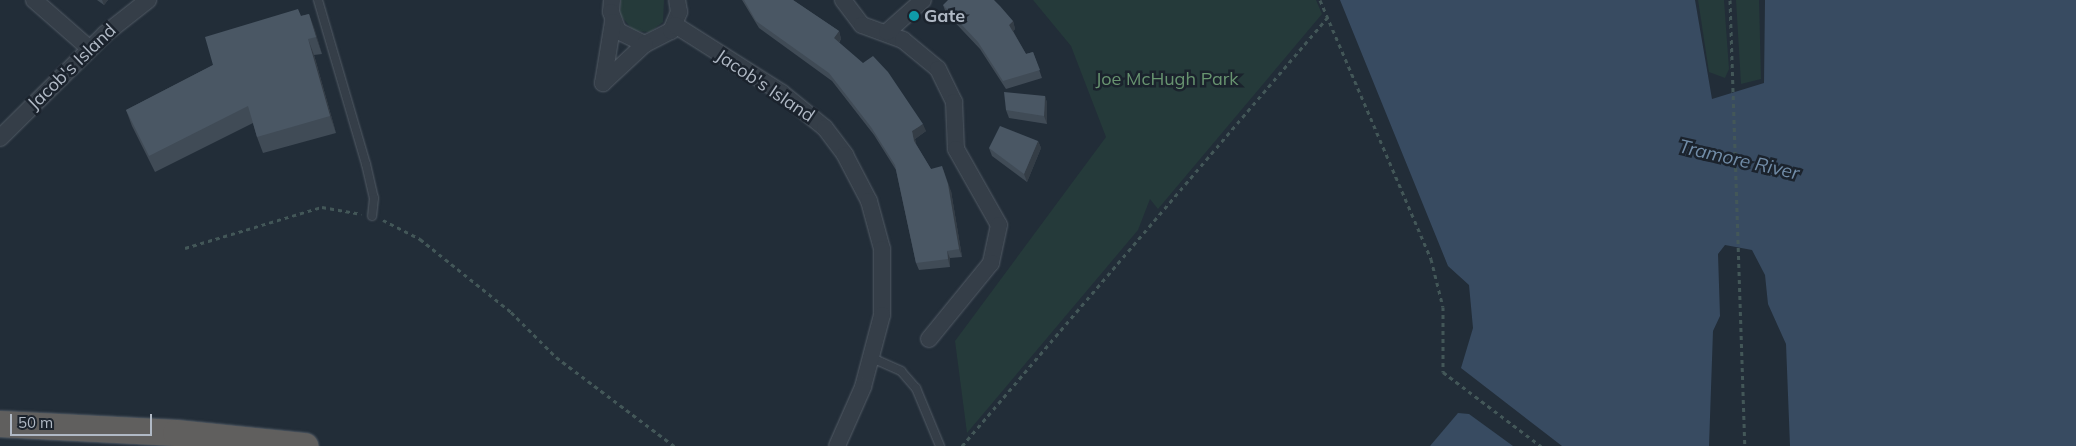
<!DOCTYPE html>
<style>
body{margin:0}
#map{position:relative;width:2076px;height:446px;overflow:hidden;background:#222d38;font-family:Mulish,sans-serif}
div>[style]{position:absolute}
.green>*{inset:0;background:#253a3a}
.water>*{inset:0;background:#384b61}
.path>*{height:3px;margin-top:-1.5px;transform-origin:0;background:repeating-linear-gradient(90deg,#435758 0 4px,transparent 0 8px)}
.roads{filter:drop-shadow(0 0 1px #535c66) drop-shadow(0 0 1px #535c66)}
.service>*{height:8px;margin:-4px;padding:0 4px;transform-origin:4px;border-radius:4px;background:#353e48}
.minor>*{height:16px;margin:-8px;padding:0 8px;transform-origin:8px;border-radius:8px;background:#353e48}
.trunk>*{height:26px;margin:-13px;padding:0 13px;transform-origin:13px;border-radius:13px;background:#605f5e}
.wall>*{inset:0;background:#404b56}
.shaded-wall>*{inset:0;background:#343d46}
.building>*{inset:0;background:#4a5764}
.dots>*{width:14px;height:14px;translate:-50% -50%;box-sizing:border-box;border:2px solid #1b232d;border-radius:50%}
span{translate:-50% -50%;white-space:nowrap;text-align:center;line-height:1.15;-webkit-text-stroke:5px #1b232d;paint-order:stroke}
.poi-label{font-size:18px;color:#b0b9c5;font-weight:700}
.left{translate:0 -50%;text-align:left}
.street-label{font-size:18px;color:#b0b9c5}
.park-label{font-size:18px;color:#689470}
.water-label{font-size:19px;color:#718ca7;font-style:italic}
.scale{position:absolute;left:10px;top:414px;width:142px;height:22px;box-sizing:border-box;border:2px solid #b0b9c5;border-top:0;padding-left:6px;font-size:15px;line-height:18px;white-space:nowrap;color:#b0b9c5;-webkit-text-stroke:4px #1b232d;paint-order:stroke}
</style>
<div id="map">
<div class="green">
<div style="clip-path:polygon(621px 0,664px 0,663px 22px,650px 32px,634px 31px,620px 15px)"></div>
<div style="clip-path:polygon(1033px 0,1316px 0,1322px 14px,1158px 209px,1150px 199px,1138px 230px,967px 433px,955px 341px,1106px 137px,1071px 46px)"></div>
<div style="clip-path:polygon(1698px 0,1724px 0,1729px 69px,1725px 78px,1709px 72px)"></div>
<div style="clip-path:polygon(1736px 0,1759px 0,1761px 79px,1741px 84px)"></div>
</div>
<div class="water">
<div style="clip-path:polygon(1340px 0,1695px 0,1712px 99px,1764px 83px,1765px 0,2076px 0,2076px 446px,1790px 446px,1786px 344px,1768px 304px,1765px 275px,1752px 250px,1725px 245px,1718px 254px,1720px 316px,1713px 331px,1709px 446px,1562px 446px,1461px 368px,1473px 328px,1469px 285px,1448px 266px)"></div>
<div style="clip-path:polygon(1458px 413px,1469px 414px,1513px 446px,1430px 446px)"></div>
</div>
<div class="path">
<div style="left:1320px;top:0;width:282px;rotate:66.8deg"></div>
<div style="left:1431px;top:259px;width:49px;rotate:76deg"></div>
<div style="left:1443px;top:307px;width:65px;rotate:90deg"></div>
<div style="left:1443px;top:372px;width:123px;rotate:37.1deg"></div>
<div style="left:1730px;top:0;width:446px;rotate:88.1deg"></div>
<div style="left:383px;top:220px;width:42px;rotate:27.2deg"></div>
<div style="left:420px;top:239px;width:117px;rotate:38.7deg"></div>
<div style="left:511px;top:312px;width:64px;rotate:45deg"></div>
<div style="left:556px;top:357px;width:148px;rotate:37deg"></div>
<div style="left:185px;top:248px;width:143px;rotate:-16.7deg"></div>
<div style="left:322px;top:207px;width:40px;rotate:10deg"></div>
<div style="left:962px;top:446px;width:563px;rotate:-49.54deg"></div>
</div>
<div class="roads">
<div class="service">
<div style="left:318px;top:0;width:171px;rotate:73.7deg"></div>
<div style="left:366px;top:164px;width:35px;rotate:77deg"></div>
<div style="left:374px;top:198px;width:18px;rotate:96deg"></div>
<div style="left:872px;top:358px;width:32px;rotate:24deg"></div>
<div style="left:901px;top:371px;width:23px;rotate:49deg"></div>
<div style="left:916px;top:388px;width:63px;rotate:67.5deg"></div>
</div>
<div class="minor">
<div style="left:34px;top:0;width:74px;rotate:41.2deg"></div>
<div style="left:612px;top:0;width:12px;rotate:95deg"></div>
<div style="left:611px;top:12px;width:20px;rotate:70deg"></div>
<div style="left:618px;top:31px;width:30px;rotate:26deg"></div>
<div style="left:645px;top:44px;width:29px;rotate:-27deg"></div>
<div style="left:671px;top:31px;width:21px;rotate:-67deg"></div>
<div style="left:679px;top:12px;width:12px;rotate:-99deg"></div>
<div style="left:843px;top:0;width:31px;rotate:53deg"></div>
<div style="left:862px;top:25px;width:44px;rotate:20.1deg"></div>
<div style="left:903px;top:40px;width:45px;rotate:39.6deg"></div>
<div style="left:938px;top:69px;width:37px;rotate:64deg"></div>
<div style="left:954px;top:102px;width:47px;rotate:87.6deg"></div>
<div style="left:956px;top:149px;width:87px;rotate:60.5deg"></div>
<div style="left:999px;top:225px;width:39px;rotate:102deg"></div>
<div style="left:991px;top:263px;width:98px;rotate:129.2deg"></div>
<div style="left:613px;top:22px;width:62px;rotate:99.3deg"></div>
<div style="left:603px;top:83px;width:57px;rotate:-42.9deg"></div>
<div style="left:675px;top:25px;width:127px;rotate:32.4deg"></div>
<div style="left:782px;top:93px;width:55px;rotate:39.1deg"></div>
<div style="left:825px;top:128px;width:34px;rotate:53deg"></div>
<div style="left:845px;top:155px;width:52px;rotate:62.4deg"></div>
<div style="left:869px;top:201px;width:50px;rotate:74.8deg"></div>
<div style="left:882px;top:249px;width:66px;rotate:90deg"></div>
<div style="left:882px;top:315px;width:74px;rotate:104.8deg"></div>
<div style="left:863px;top:387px;width:64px;rotate:113.8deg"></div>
<div style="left:887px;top:32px;width:48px;rotate:-41.6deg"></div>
<div style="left:0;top:138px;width:148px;rotate:-44.7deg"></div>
<div style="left:105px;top:34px;width:55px;rotate:-38.3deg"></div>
</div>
<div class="trunk">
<div style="left:0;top:424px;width:176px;rotate:2.9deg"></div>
<div style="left:176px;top:433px;width:130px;rotate:5.8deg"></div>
</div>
</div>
<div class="wall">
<div style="clip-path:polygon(97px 0,108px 0,104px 5px)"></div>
<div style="clip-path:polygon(742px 0,793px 0,839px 31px,841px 39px,839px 43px,926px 131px,915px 139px,916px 144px,931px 169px,951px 191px,962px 257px,950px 258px,950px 267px,919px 270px,916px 263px,896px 170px,874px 135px,832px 81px,759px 28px)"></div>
<div style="clip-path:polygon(943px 5px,1013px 21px,1015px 29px,1013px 31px,1026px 54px,1033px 52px,1042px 78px,1006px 89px,980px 49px,946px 13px)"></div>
<div style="clip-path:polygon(309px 14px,322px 54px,314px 55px,336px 133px,263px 153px,257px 137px,253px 123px,155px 172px,132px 126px,126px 110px,213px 65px,301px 16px)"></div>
<div style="clip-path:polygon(1045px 96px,1047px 103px,1047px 124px,1009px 118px,1006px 110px)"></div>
<div style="clip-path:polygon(1038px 141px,1041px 148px,1027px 182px,992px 156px,989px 148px)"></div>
</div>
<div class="shaded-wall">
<div style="clip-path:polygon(102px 0,108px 0,104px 5px)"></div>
<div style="clip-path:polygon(309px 14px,315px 30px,322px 54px,316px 37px)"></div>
<div style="clip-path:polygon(1013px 21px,1015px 29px,1011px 32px,1009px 25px)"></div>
<div style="clip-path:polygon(839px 31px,841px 39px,836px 46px,834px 38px)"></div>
<div style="clip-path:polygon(308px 39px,314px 55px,336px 133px,330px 116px)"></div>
<div style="clip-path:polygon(1045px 96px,1047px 103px,1047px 124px,1044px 116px)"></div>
<div style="clip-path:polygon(923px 124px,926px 131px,915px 139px,917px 148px,914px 141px,912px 131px)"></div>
<div style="clip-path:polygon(1038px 141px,1041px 148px,1027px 182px,1024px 174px)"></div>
<div style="clip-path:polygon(942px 166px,951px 191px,962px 257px,959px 249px)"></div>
<div style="clip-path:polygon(947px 251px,950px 258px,950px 267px,948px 259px)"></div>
</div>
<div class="building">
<div style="clip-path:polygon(744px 0,793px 0,839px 31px,834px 38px,863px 63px,873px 56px,888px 72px,923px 124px,912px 131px,914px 141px,931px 169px,942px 166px,948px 184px,959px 249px,947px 251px,948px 259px,916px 263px,895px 165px,871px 127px,829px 73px,756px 21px)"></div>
<div style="clip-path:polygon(948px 0,994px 0,1000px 6px,1013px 21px,1009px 25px,1026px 54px,1033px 52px,1040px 70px,1003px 81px,978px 42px,943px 5px)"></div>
<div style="clip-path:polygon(298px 9px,301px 16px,309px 14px,316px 37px,308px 39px,330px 116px,257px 137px,248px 106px,149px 156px,126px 110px,213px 65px,205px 37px)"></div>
<div style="clip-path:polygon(1004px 92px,1045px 96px,1044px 116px,1006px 110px)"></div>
<div style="clip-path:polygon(1000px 126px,1038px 141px,1024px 174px,989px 148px)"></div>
</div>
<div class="dots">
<div style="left:914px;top:16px;background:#0f9aa8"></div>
</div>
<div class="poi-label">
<span class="left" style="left:924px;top:16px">Gate</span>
</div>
<div class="street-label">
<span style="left:72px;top:67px;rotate:-44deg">Jacob's Island</span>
<span style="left:765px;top:86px;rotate:34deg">Jacob's Island</span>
</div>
<div class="park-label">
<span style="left:1167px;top:79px">Joe McHugh Park</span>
</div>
<div class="water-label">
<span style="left:1739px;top:160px;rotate:13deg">Tramore River</span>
</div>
<div class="scale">50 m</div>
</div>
